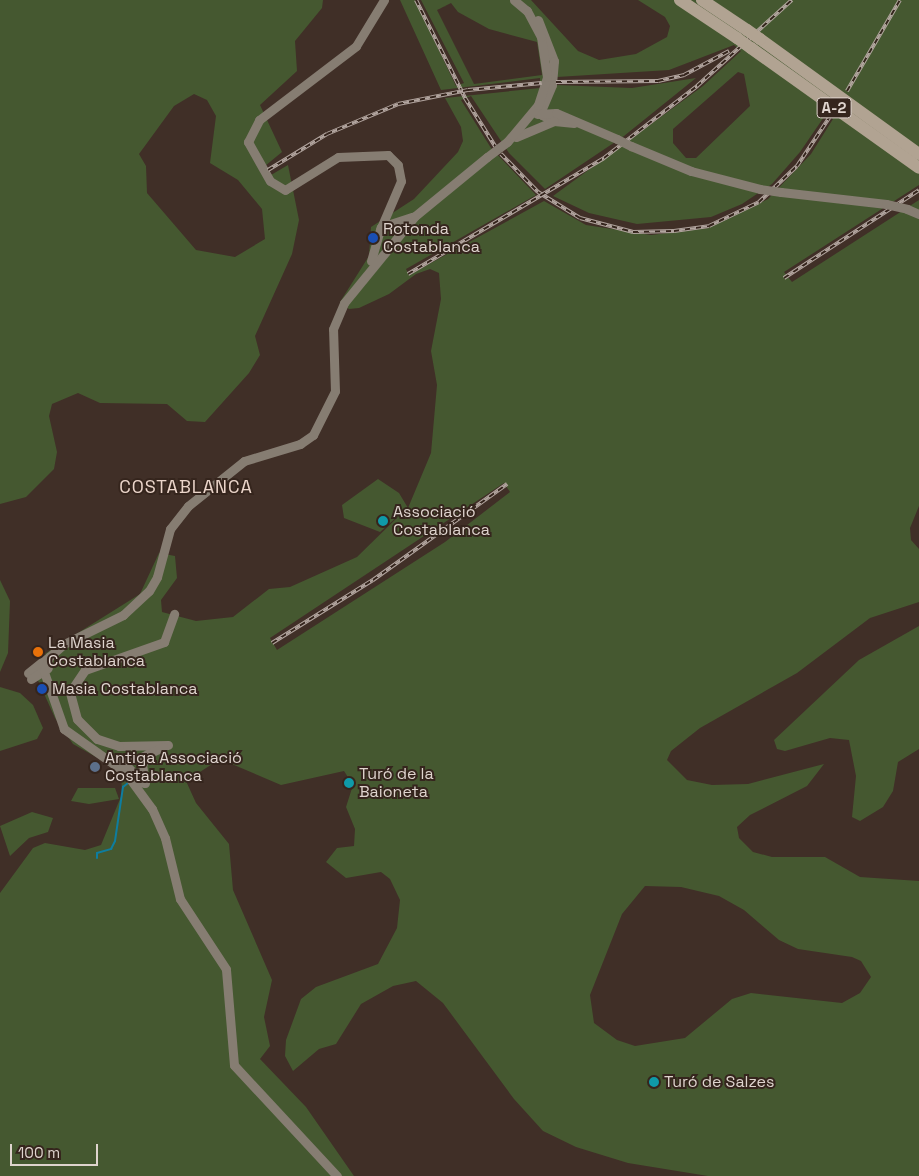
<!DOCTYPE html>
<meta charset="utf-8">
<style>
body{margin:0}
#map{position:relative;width:919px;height:1176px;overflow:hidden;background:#402f27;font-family:"Space Grotesk",sans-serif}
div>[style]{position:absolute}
.green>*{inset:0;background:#455830}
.stream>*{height:2px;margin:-1px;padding:0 1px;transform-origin:1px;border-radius:1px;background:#0e7d9f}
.secondary>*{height:9px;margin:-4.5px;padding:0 4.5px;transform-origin:4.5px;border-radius:4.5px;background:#867d72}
.highway>*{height:12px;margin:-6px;padding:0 6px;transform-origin:6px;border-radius:6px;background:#b1a392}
.rail>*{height:4px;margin-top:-2px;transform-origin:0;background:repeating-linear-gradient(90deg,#35251d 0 5.5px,#b2a59f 0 11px);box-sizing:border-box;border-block:1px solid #b2a59f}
.secondary-bridge>*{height:9px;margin:-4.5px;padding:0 4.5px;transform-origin:4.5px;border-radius:4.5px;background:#867d72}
.highway-bridge>*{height:12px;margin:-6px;padding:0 6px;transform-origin:6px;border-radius:6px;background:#b1a392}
.dots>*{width:14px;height:14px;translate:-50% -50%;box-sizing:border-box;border:2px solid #35251d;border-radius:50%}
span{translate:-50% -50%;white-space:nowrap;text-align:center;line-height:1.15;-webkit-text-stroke:4px #35251d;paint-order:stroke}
.shield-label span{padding:1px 4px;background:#35251d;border:1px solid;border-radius:4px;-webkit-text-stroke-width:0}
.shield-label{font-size:15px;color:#dfd4ce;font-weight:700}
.poi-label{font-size:16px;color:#dfd4ce}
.left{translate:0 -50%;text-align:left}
.neighbourhood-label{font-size:18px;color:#ebd5ca;letter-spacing:1px}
.scale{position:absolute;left:10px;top:1144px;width:88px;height:22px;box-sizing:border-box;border:2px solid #dfd4ce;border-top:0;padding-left:6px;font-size:15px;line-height:18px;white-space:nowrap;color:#dfd4ce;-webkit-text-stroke:4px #35251d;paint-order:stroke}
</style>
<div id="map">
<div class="green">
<div style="clip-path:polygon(evenodd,0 0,323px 0,322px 8px,295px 41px,297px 71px,260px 105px,282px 152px,265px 166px,271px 175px,288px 165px,299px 220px,292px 254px,255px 336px,260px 355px,249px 373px,205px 422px,187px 421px,167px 404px,100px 403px,78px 393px,52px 404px,49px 416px,57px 452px,54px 469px,26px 497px,0 504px,0 0,194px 94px,207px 100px,216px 116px,210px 163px,238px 180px,262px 209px,265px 239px,235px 257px,196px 250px,147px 193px,146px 166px,139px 154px,174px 106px,194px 94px)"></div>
<div style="clip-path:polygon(evenodd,400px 0,415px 0,456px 86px,464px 83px,421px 0,531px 0,578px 51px,599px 60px,636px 54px,667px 37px,670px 26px,665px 17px,638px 0,919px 0,919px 185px,784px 272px,792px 282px,919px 200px,919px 506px,910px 528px,911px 540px,919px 549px,919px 602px,870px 618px,797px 673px,700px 728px,671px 751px,667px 760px,687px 780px,712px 785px,748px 784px,824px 764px,807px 786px,750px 815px,737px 827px,739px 838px,753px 852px,772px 857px,825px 857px,860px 877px,919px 881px,919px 1176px,708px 1176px,628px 1163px,576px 1147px,543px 1131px,514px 1099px,443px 1003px,416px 981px,393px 986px,361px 1004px,336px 1044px,319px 1049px,293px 1071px,285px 1056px,286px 1040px,301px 999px,316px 987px,378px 964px,397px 928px,400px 900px,390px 879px,381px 872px,346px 878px,326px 862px,337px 848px,354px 846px,355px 829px,346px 807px,353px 785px,344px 771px,281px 785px,220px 759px,186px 781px,196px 803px,229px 844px,233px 890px,272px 980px,264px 1017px,270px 1046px,260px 1059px,306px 1107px,354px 1176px,0 1176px,0 893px,33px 848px,45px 843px,85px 850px,101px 845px,122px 794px,121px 771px,73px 744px,55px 718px,36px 676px,39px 662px,46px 653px,140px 594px,159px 553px,175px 556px,177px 578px,161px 600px,162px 612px,196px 621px,233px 617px,269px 589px,290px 587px,357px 557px,406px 509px,380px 532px,344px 518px,342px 505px,378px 479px,399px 493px,408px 508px,431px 453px,437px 385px,431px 351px,441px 299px,439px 273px,430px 269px,416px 274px,389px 294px,359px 308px,349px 309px,340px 302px,369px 256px,371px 227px,414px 199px,458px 152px,463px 141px,461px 127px,445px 98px,540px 88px,540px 78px,441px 90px,400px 0,451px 3px,458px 12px,489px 29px,537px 42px,542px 75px,474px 84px,437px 10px,451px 3px,400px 0,734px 45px,741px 51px,703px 86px,553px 196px,589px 213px,637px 224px,711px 217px,742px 204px,772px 184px,800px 152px,826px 114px,833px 119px,811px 154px,768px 199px,708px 228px,651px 235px,586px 225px,544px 201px,409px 275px,406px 269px,536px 195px,491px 148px,461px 100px,471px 96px,509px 153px,545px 189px,624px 136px,696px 78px,632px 88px,556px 85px,557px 77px,669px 70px,734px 45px,400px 0,738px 72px,744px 74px,750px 106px,696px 158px,686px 158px,673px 143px,673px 129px,738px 72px,400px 0,504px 483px,510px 492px,445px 542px,277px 650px,270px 638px,504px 483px,400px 0,645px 886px,681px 887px,719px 896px,744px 910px,779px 940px,798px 949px,852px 957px,861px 961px,871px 977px,860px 993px,842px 1003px,751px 993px,732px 999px,685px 1038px,635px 1046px,617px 1040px,594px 1023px,590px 995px,622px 914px,645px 886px)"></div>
<div style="clip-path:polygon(0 580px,10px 601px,8px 653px,0 672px)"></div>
<div style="clip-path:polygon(919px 626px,919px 749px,898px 762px,893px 791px,883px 807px,860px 821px,852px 817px,856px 776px,849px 740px,830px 738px,785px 751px,777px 749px,774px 740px,859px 660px)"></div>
<div style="clip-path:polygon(0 687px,20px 693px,33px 705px,43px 728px,37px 739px,0 751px)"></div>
<div style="clip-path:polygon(78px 788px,115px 788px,119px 799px,89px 804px,71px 801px)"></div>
<div style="clip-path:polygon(32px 812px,53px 818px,48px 832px,29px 838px,10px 856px,0 826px)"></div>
</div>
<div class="stream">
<div style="left:97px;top:858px;width:5px;rotate:-90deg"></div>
<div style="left:97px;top:853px;width:15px;rotate:-16deg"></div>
<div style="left:111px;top:849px;width:9px;rotate:-63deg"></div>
<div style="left:115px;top:841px;width:55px;rotate:-81.6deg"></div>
<div style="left:123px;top:787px;width:6px;rotate:-39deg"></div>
</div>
<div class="secondary">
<div style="left:538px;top:20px;width:44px;rotate:68.7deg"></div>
<div style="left:554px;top:61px;width:24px;rotate:95deg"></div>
<div style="left:552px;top:85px;width:26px;rotate:113deg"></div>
<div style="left:541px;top:107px;width:8px;rotate:83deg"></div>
<div style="left:542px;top:115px;width:13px;rotate:27deg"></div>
<div style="left:554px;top:121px;width:20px;rotate:6deg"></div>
<div style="left:537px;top:114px;width:19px;rotate:-3deg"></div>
<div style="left:556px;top:113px;width:66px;rotate:23.1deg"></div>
<div style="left:516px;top:137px;width:41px;rotate:-22.8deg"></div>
<div style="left:507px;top:142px;width:48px;rotate:-50deg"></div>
<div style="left:538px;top:105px;width:29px;rotate:-72deg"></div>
<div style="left:547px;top:77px;width:40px;rotate:-98.5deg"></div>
<div style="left:541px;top:37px;width:30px;rotate:-118deg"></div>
<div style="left:527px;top:11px;width:17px;rotate:-140deg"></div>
<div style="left:631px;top:146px;width:65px;rotate:22.6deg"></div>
<div style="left:691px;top:171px;width:71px;rotate:14.6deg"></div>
<div style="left:781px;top:192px;width:106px;rotate:6.5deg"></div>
<div style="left:907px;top:209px;width:13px;rotate:23deg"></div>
<div style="left:380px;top:230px;width:53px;rotate:-66.8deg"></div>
<div style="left:401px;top:181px;width:16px;rotate:-101deg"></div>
<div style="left:398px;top:165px;width:14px;rotate:-135deg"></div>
<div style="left:388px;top:155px;width:50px;rotate:177.7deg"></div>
<div style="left:338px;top:157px;width:62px;rotate:148.1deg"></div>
<div style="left:285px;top:190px;width:17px;rotate:-149deg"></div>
<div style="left:270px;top:181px;width:45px;rotate:-119.4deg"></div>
<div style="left:248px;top:142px;width:25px;rotate:-63deg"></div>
<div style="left:259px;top:120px;width:122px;rotate:-37.3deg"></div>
<div style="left:356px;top:46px;width:54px;rotate:-58.7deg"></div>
<div style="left:371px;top:261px;width:35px;rotate:-74deg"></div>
<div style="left:381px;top:227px;width:33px;rotate:-18deg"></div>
<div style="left:28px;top:673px;width:22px;rotate:-39deg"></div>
<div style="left:31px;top:679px;width:20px;rotate:-33deg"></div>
<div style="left:168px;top:745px;width:49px;rotate:178.8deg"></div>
<div style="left:119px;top:746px;width:23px;rotate:-162deg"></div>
<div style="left:97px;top:739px;width:28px;rotate:-135deg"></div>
<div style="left:77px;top:719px;width:28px;rotate:-105deg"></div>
<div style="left:70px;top:692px;width:27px;rotate:-56deg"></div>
<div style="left:85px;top:670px;width:84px;rotate:-19.5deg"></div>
<div style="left:164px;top:642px;width:30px;rotate:-70deg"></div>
<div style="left:119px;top:759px;width:16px;rotate:4deg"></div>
<div style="left:135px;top:760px;width:31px;rotate:-25deg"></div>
<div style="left:123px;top:762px;width:29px;rotate:46deg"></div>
<div style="left:145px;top:783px;width:18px;rotate:-99deg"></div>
<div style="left:142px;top:765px;width:13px;rotate:-63deg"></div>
<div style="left:337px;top:1176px;width:151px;rotate:-132.9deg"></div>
<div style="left:234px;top:1065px;width:96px;rotate:-94.8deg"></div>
<div style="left:226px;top:969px;width:84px;rotate:-123.3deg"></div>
<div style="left:180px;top:899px;width:63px;rotate:-103.8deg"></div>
<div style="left:165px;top:838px;width:32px;rotate:-114deg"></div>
<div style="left:152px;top:809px;width:46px;rotate:-126.1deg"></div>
<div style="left:125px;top:772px;width:75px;rotate:-144.8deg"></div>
<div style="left:64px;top:729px;width:60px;rotate:-109.3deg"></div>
<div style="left:44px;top:672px;width:16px;rotate:-72deg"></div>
<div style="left:49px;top:657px;width:20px;rotate:-41deg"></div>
<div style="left:64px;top:644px;width:66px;rotate:-26.2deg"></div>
<div style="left:123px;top:615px;width:35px;rotate:-43deg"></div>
<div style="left:149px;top:591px;width:16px;rotate:-60deg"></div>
<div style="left:157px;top:577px;width:50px;rotate:-74.8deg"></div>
<div style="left:170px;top:529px;width:29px;rotate:-52deg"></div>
<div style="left:188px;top:506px;width:72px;rotate:-38.8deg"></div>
<div style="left:244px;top:461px;width:59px;rotate:-16.9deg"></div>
<div style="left:300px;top:444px;width:16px;rotate:-35deg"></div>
<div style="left:313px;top:435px;width:49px;rotate:-63.4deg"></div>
<div style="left:335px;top:391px;width:62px;rotate:-91.8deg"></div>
<div style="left:333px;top:329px;width:28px;rotate:-67deg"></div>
<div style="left:344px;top:303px;width:112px;rotate:-50.8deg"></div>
<div style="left:415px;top:216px;width:93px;rotate:-39.3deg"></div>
</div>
<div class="highway">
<div style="left:680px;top:0;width:69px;rotate:33.7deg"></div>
<div style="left:702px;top:0;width:54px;rotate:33.7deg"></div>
<div style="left:760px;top:39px;width:196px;rotate:35.9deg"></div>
<div style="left:751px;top:48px;width:206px;rotate:35.5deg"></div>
</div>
<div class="rail">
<div style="left:416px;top:0;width:110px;rotate:63.4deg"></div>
<div style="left:465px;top:98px;width:57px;rotate:58deg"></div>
<div style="left:556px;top:82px;width:102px;rotate:-0.6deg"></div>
<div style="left:658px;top:81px;width:27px;rotate:-13deg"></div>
<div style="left:684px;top:75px;width:51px;rotate:-28.1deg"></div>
<div style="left:847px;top:91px;width:105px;rotate:-59.8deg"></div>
<div style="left:501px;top:154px;width:53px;rotate:45.8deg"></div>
<div style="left:538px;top:192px;width:49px;rotate:31.8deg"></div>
<div style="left:580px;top:218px;width:55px;rotate:14.8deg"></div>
<div style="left:633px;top:232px;width:41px;rotate:-1.4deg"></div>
<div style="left:674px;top:231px;width:35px;rotate:-8deg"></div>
<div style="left:709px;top:226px;width:55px;rotate:-25.6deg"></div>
<div style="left:759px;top:202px;width:52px;rotate:-43.5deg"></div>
<div style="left:797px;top:166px;width:58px;rotate:-56.3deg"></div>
<div style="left:268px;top:170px;width:69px;rotate:-31.4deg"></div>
<div style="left:327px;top:134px;width:77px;rotate:-22.9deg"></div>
<div style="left:398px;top:104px;width:71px;rotate:-11.3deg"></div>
<div style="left:468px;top:90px;width:74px;rotate:-5.4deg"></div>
<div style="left:408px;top:274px;width:228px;rotate:-30.6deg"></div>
<div style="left:604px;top:158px;width:118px;rotate:-37.7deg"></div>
<div style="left:697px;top:86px;width:128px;rotate:-42.2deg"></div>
<div style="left:784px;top:278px;width:161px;rotate:-33.1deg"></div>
<div style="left:272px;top:643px;width:119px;rotate:-32deg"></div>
<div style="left:373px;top:580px;width:165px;rotate:-35.6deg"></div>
</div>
<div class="secondary-bridge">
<div style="left:617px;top:139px;width:16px;rotate:27deg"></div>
<div style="left:487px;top:157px;width:25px;rotate:-37deg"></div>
<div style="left:760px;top:189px;width:21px;rotate:8deg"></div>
<div style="left:886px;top:204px;width:22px;rotate:13deg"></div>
</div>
<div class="highway-bridge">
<div style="left:747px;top:30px;width:16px;rotate:35deg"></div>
<div style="left:737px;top:38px;width:17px;rotate:36deg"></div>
</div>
<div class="dots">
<div style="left:373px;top:238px;background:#1a4fb4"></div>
<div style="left:383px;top:521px;background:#0f9aa8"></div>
<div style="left:38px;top:652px;background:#e8710a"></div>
<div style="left:42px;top:689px;background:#1a4fb4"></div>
<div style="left:95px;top:767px;background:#5c6f8a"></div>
<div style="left:349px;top:783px;background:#0f9aa8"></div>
<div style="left:654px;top:1082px;background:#0f9aa8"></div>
</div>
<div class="shield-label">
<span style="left:834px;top:108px">A-2</span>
</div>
<div class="poi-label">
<span class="left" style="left:383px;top:238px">Rotonda<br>Costablanca</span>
<span class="left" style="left:393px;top:521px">Associació<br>Costablanca</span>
<span class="left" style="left:48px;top:652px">La Masia<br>Costablanca</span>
<span class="left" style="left:52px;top:689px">Masia Costablanca</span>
<span class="left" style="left:105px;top:767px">Antiga Associació<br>Costablanca</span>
<span class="left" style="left:359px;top:783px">Turó de la<br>Baioneta</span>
<span class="left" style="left:664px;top:1082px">Turó de Salzes</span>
</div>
<div class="neighbourhood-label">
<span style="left:186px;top:487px">COSTABLANCA</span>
</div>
<div class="scale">100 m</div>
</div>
